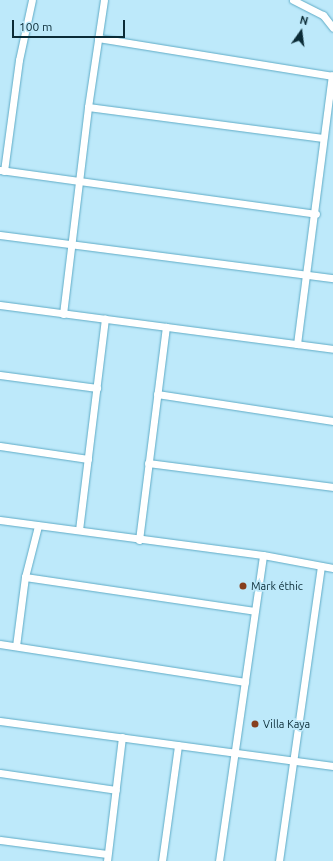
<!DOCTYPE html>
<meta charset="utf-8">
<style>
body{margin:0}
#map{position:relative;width:333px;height:861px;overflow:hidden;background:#bde9fa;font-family:Ubuntu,sans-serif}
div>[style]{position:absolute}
.roads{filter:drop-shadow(0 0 1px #5fabc6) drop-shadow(0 0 1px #5fabc6)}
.minor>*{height:7px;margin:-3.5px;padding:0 3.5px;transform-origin:3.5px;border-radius:3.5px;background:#fff}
.dots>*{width:11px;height:11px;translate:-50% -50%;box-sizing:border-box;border:2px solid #bde9fa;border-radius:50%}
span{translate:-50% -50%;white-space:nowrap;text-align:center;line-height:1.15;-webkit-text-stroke:3.5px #bde9fa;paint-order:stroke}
.poi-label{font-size:11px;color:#0a2b36}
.left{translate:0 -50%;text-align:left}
.north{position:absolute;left:281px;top:12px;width:40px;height:40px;-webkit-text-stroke:3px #bde9fa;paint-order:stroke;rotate:14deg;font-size:11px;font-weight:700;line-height:16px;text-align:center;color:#0a2b36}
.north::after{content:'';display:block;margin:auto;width:14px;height:18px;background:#0a2b36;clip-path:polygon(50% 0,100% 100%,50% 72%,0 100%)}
.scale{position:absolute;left:12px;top:20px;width:113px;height:18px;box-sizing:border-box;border:2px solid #0a2b36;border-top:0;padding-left:5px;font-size:12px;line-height:14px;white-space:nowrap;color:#0a2b36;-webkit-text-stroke:3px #bde9fa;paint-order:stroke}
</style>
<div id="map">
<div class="roads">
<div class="minor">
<div style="left:293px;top:0;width:34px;rotate:27deg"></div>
<div style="left:323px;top:15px;width:16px;rotate:52deg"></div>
<div style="left:98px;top:38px;width:238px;rotate:9.2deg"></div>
<div style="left:88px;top:107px;width:237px;rotate:7.5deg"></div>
<div style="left:0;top:170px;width:319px;rotate:7.9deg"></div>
<div style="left:4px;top:171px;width:112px;rotate:-82.3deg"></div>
<div style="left:19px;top:60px;width:61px;rotate:-77.8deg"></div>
<div style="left:0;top:235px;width:336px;rotate:7.4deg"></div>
<div style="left:0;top:305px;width:336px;rotate:7.5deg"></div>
<div style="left:63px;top:314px;width:209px;rotate:-83.1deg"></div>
<div style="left:88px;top:107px;width:108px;rotate:-81.5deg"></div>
<div style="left:297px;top:344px;width:271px;rotate:-82.6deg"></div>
<div style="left:0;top:375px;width:98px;rotate:7.6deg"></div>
<div style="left:157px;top:394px;width:178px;rotate:8.7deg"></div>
<div style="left:0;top:446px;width:89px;rotate:8.4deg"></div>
<div style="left:148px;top:463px;width:187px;rotate:7.4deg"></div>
<div style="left:0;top:520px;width:265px;rotate:7.6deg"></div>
<div style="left:263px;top:555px;width:71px;rotate:10.5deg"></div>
<div style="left:79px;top:530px;width:213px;rotate:-83deg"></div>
<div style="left:139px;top:540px;width:215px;rotate:-82.8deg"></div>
<div style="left:25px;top:577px;width:232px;rotate:8.4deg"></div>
<div style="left:0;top:644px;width:248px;rotate:8.8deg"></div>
<div style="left:16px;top:646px;width:70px;rotate:-82.6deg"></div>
<div style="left:25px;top:577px;width:53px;rotate:-75.7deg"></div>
<div style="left:0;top:721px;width:336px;rotate:7.7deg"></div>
<div style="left:0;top:773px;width:117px;rotate:8.3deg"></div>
<div style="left:0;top:840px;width:108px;rotate:7.5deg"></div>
<div style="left:107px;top:861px;width:125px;rotate:-83.1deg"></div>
<div style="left:162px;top:861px;width:117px;rotate:-82.1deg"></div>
<div style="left:219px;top:861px;width:309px;rotate:-81.8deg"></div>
<div style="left:279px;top:861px;width:298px;rotate:-81.9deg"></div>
</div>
</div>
<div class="dots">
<div style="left:243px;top:586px;background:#863f1d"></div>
<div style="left:255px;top:724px;background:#863f1d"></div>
</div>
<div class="poi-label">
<span class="left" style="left:251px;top:586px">Mark éthic</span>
<span class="left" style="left:263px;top:724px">Villa Kaya</span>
</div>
<div class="north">N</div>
<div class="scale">100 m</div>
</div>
